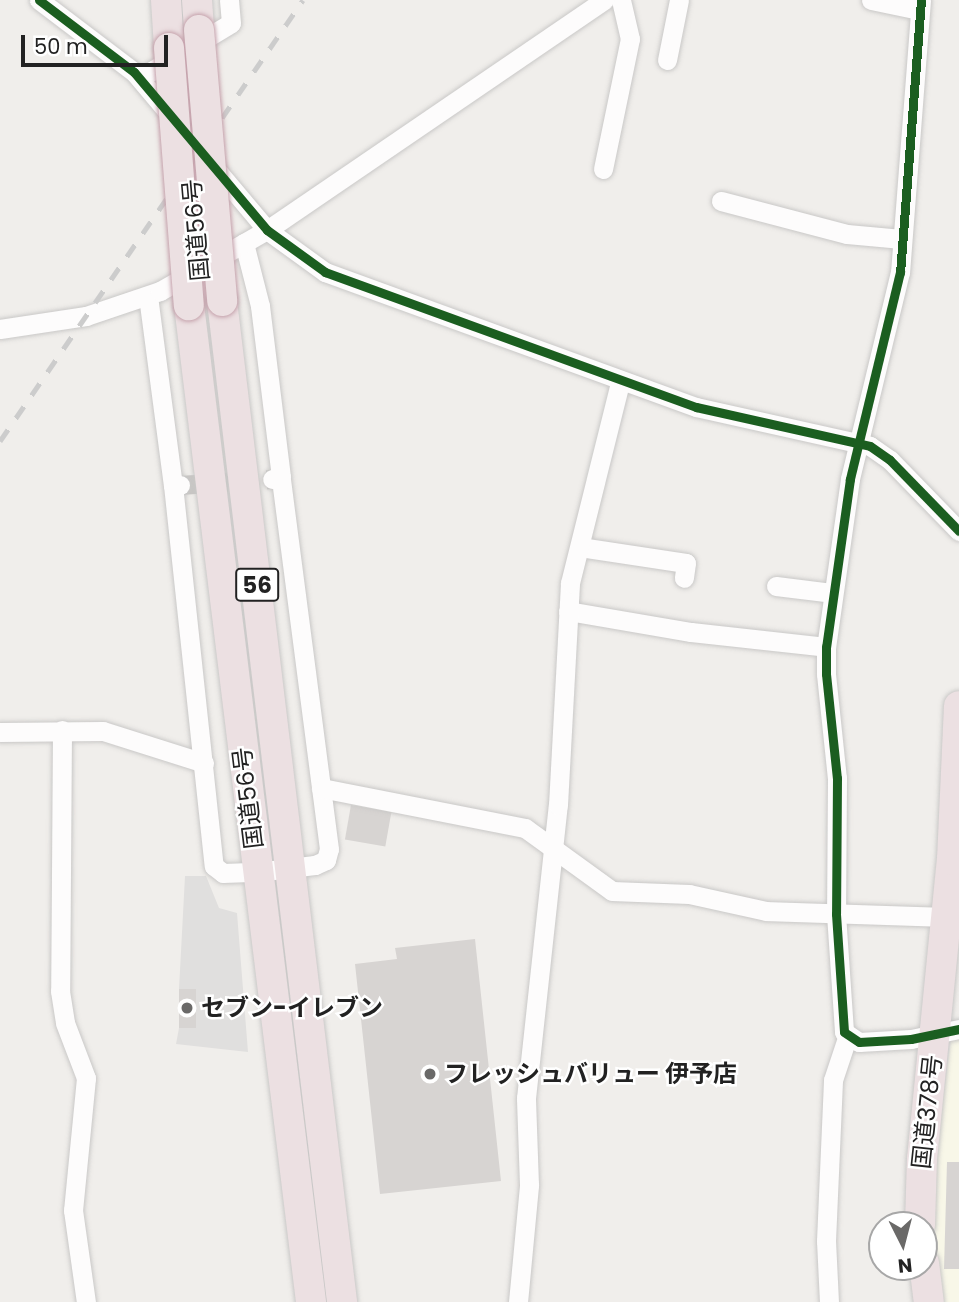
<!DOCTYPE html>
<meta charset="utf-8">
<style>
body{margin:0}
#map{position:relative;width:959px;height:1302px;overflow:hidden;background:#f0eeeb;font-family:Poppins,"Noto Sans JP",sans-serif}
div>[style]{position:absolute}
.education>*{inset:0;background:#f8f7e8}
.parking>*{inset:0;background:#e0dfde}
.building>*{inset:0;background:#d7d4d2;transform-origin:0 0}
.minor-tunnel>*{height:19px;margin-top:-9.5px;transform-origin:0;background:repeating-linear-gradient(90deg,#c7c5c3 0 19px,transparent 0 29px)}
.roads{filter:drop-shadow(0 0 2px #c9c8c7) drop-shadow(0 0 2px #c9c8c7)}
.minor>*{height:19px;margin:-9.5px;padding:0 9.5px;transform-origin:9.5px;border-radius:9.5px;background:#fdfcfc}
.highway>*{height:30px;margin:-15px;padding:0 15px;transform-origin:15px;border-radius:15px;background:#ece0e2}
.rail>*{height:5px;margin-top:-2.5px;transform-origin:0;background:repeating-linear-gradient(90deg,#ccc 0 14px,transparent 0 28px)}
.bridges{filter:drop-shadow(0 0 2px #c5a2ac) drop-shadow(0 0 2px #c5a2ac)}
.highway-bridge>*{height:30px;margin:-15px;padding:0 15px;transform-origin:15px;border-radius:15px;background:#ece0e2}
.cycleway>*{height:9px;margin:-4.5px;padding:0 4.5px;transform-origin:4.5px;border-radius:4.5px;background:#1b5e20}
.dots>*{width:19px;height:19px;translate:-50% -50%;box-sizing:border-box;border:4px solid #fff;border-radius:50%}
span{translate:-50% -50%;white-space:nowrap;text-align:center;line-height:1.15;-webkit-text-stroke:5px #fff;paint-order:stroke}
.shield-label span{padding:2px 5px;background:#fff;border:2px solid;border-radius:5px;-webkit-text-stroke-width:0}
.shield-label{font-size:23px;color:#222;font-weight:700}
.street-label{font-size:24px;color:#222}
.poi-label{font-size:24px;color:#222;font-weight:700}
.left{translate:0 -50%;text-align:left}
.north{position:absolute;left:868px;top:1211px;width:70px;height:70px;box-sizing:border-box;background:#fff;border:2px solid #a7a7a7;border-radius:50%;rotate:174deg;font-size:19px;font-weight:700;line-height:28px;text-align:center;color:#222}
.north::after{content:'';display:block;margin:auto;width:24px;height:32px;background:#6a6968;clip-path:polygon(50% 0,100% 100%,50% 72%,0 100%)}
.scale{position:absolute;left:21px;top:35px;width:147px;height:32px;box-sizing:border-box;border:4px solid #222;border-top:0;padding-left:9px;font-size:21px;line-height:24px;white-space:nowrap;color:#222;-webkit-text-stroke:5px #fff;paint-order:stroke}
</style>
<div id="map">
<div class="education">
<div style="clip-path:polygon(959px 1039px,959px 1302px,941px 1302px,933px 1214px,935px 1162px,951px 1040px)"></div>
</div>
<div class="parking">
<div style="clip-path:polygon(185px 876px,206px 876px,219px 908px,237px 913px,248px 1052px,176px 1044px,179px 1028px,196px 1027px,196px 989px,179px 989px)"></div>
</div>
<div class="building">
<div style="left:351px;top:805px;width:41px;height:35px;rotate:10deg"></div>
<div style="clip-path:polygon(475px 939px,501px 1181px,380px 1194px,355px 964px,397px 959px,395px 948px)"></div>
<div style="left:179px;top:989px;width:17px;height:39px"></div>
<div style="clip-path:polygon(947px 1162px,959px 1162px,959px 1269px,944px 1269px)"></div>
</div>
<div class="minor-tunnel">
<div style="left:180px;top:485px;width:92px;rotate:-3.7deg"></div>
</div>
<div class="roads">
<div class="minor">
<div style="left:39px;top:0;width:119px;rotate:37.2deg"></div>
<div style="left:134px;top:72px;width:207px;rotate:49.9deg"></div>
<div style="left:267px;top:230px;width:72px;rotate:35.9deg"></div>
<div style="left:325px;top:272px;width:395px;rotate:20deg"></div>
<div style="left:696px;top:407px;width:178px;rotate:12.6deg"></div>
<div style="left:870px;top:446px;width:24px;rotate:35deg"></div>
<div style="left:890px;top:460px;width:99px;rotate:45.8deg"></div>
<div style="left:871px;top:0;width:49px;rotate:11.8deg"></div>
<div style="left:921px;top:0;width:273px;rotate:94.4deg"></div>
<div style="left:900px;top:272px;width:213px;rotate:103.6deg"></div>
<div style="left:850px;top:479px;width:170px;rotate:98.1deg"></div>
<div style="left:826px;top:647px;width:27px;rotate:90deg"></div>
<div style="left:826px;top:674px;width:105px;rotate:84deg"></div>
<div style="left:837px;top:778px;width:136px;rotate:90.4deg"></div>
<div style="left:836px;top:914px;width:118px;rotate:86.1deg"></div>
<div style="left:844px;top:1032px;width:18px;rotate:34deg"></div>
<div style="left:859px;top:1042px;width:52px;rotate:-3.3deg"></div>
<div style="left:911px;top:1039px;width:49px;rotate:-11.8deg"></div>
<div style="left:667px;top:60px;width:61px;rotate:-78.7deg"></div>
<div style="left:140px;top:78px;width:106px;rotate:-31.1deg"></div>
<div style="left:231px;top:23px;width:23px;rotate:-95deg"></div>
<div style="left:603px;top:169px;width:133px;rotate:-78.3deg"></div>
<div style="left:630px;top:39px;width:40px;rotate:-103deg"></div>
<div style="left:721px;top:201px;width:130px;rotate:14.7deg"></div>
<div style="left:847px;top:234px;width:55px;rotate:5.2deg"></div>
<div style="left:244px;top:243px;width:65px;rotate:75.7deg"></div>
<div style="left:260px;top:306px;width:172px;rotate:83deg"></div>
<div style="left:148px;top:296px;width:191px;rotate:82.5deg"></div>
<div style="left:0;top:329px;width:87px;rotate:-8.6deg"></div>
<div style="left:86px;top:316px;width:78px;rotate:-18.7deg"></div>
<div style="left:160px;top:291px;width:123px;rotate:-29.7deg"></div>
<div style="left:267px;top:230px;width:408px;rotate:-34.3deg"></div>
<div style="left:180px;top:485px;width:7px;rotate:180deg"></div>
<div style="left:173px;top:485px;width:383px;rotate:83.9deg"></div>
<div style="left:214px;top:866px;width:11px;rotate:38deg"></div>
<div style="left:223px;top:873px;width:34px;rotate:-2deg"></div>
<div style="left:257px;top:872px;width:58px;rotate:-6.9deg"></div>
<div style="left:315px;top:865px;width:12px;rotate:-24deg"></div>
<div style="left:326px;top:860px;width:11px;rotate:-75deg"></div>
<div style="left:329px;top:849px;width:375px;rotate:-97.4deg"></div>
<div style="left:281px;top:477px;width:9px;rotate:167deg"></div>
<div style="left:580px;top:547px;width:107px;rotate:8.6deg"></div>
<div style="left:686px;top:563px;width:15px;rotate:98deg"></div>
<div style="left:776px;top:586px;width:56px;rotate:7.1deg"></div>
<div style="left:568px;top:611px;width:125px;rotate:9.7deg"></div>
<div style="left:691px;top:632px;width:136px;rotate:6.3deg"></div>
<div style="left:62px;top:730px;width:261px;rotate:90.4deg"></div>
<div style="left:60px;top:991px;width:32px;rotate:81deg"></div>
<div style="left:65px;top:1023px;width:59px;rotate:69.1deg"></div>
<div style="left:86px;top:1078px;width:133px;rotate:95.6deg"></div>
<div style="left:73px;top:1210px;width:93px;rotate:82deg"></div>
<div style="left:0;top:732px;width:103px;rotate:-0.6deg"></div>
<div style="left:103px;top:731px;width:106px;rotate:17.6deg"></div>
<div style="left:321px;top:788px;width:208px;rotate:11.1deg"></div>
<div style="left:525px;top:828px;width:107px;rotate:35.9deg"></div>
<div style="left:612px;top:891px;width:77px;rotate:2.2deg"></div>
<div style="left:689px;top:894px;width:79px;rotate:12.4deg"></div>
<div style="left:766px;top:911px;width:179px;rotate:1.9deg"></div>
<div style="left:518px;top:1302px;width:118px;rotate:-84.6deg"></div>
<div style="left:529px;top:1185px;width:87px;rotate:-92deg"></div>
<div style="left:526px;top:1098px;width:295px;rotate:-83.8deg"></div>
<div style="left:558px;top:805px;width:222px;rotate:-86.9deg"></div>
<div style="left:570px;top:583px;width:207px;rotate:-76deg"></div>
<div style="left:829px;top:1302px;width:61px;rotate:-92.8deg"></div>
<div style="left:826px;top:1241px;width:161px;rotate:-87.5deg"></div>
<div style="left:833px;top:1080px;width:44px;rotate:-71.6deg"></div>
</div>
<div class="highway">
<div style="left:166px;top:0;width:48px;rotate:86.4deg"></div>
<div style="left:197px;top:0;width:30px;rotate:86deg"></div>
<div style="left:222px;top:301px;width:1008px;rotate:83.16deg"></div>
<div style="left:189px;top:305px;width:1004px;rotate:83.02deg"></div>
<div style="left:920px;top:1225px;width:66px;rotate:-88.3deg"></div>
<div style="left:922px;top:1159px;width:301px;rotate:-84.3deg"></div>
<div style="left:952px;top:860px;width:154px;rotate:-87.4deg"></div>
<div style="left:924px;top:1263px;width:39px;rotate:83deg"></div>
</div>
</div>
<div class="rail">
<div style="left:0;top:441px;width:535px;rotate:-55.51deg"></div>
</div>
<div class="bridges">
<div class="highway-bridge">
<div style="left:199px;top:30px;width:272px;rotate:85.1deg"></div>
<div style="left:169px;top:48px;width:258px;rotate:85.6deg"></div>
</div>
</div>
<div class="cycleway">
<div style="left:39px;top:0;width:119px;rotate:37.2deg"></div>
<div style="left:134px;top:72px;width:207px;rotate:49.9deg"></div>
<div style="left:267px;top:230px;width:72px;rotate:35.9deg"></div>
<div style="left:325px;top:272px;width:395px;rotate:20deg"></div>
<div style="left:696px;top:407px;width:178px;rotate:12.6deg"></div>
<div style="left:870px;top:446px;width:24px;rotate:35deg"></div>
<div style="left:890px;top:460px;width:99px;rotate:45.8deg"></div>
<div style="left:921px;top:0;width:273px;rotate:94.4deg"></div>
<div style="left:900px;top:272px;width:213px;rotate:103.6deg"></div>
<div style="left:850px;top:479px;width:170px;rotate:98.1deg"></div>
<div style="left:826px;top:647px;width:27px;rotate:90deg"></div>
<div style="left:826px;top:674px;width:105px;rotate:84deg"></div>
<div style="left:837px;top:778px;width:136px;rotate:90.4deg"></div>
<div style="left:836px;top:914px;width:118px;rotate:86.1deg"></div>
<div style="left:844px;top:1032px;width:18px;rotate:34deg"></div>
<div style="left:859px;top:1042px;width:52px;rotate:-3.3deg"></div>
<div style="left:911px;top:1039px;width:49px;rotate:-11.8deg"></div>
</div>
<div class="dots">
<div style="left:187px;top:1008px;background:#6a6968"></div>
<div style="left:430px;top:1074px;background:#6a6968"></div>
</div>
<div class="shield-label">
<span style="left:257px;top:585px">56</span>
</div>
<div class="street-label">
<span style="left:196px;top:230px;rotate:-95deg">国道56号</span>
<span style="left:248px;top:798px;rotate:-97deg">国道56号</span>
<span style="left:927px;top:1112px;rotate:-84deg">国道378号</span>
</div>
<div class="poi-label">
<span class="left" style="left:201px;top:1008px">セブン-イレブン</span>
<span class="left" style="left:444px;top:1074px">フレッシュバリュー 伊予店</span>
</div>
<div class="north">N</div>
<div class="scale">50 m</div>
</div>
